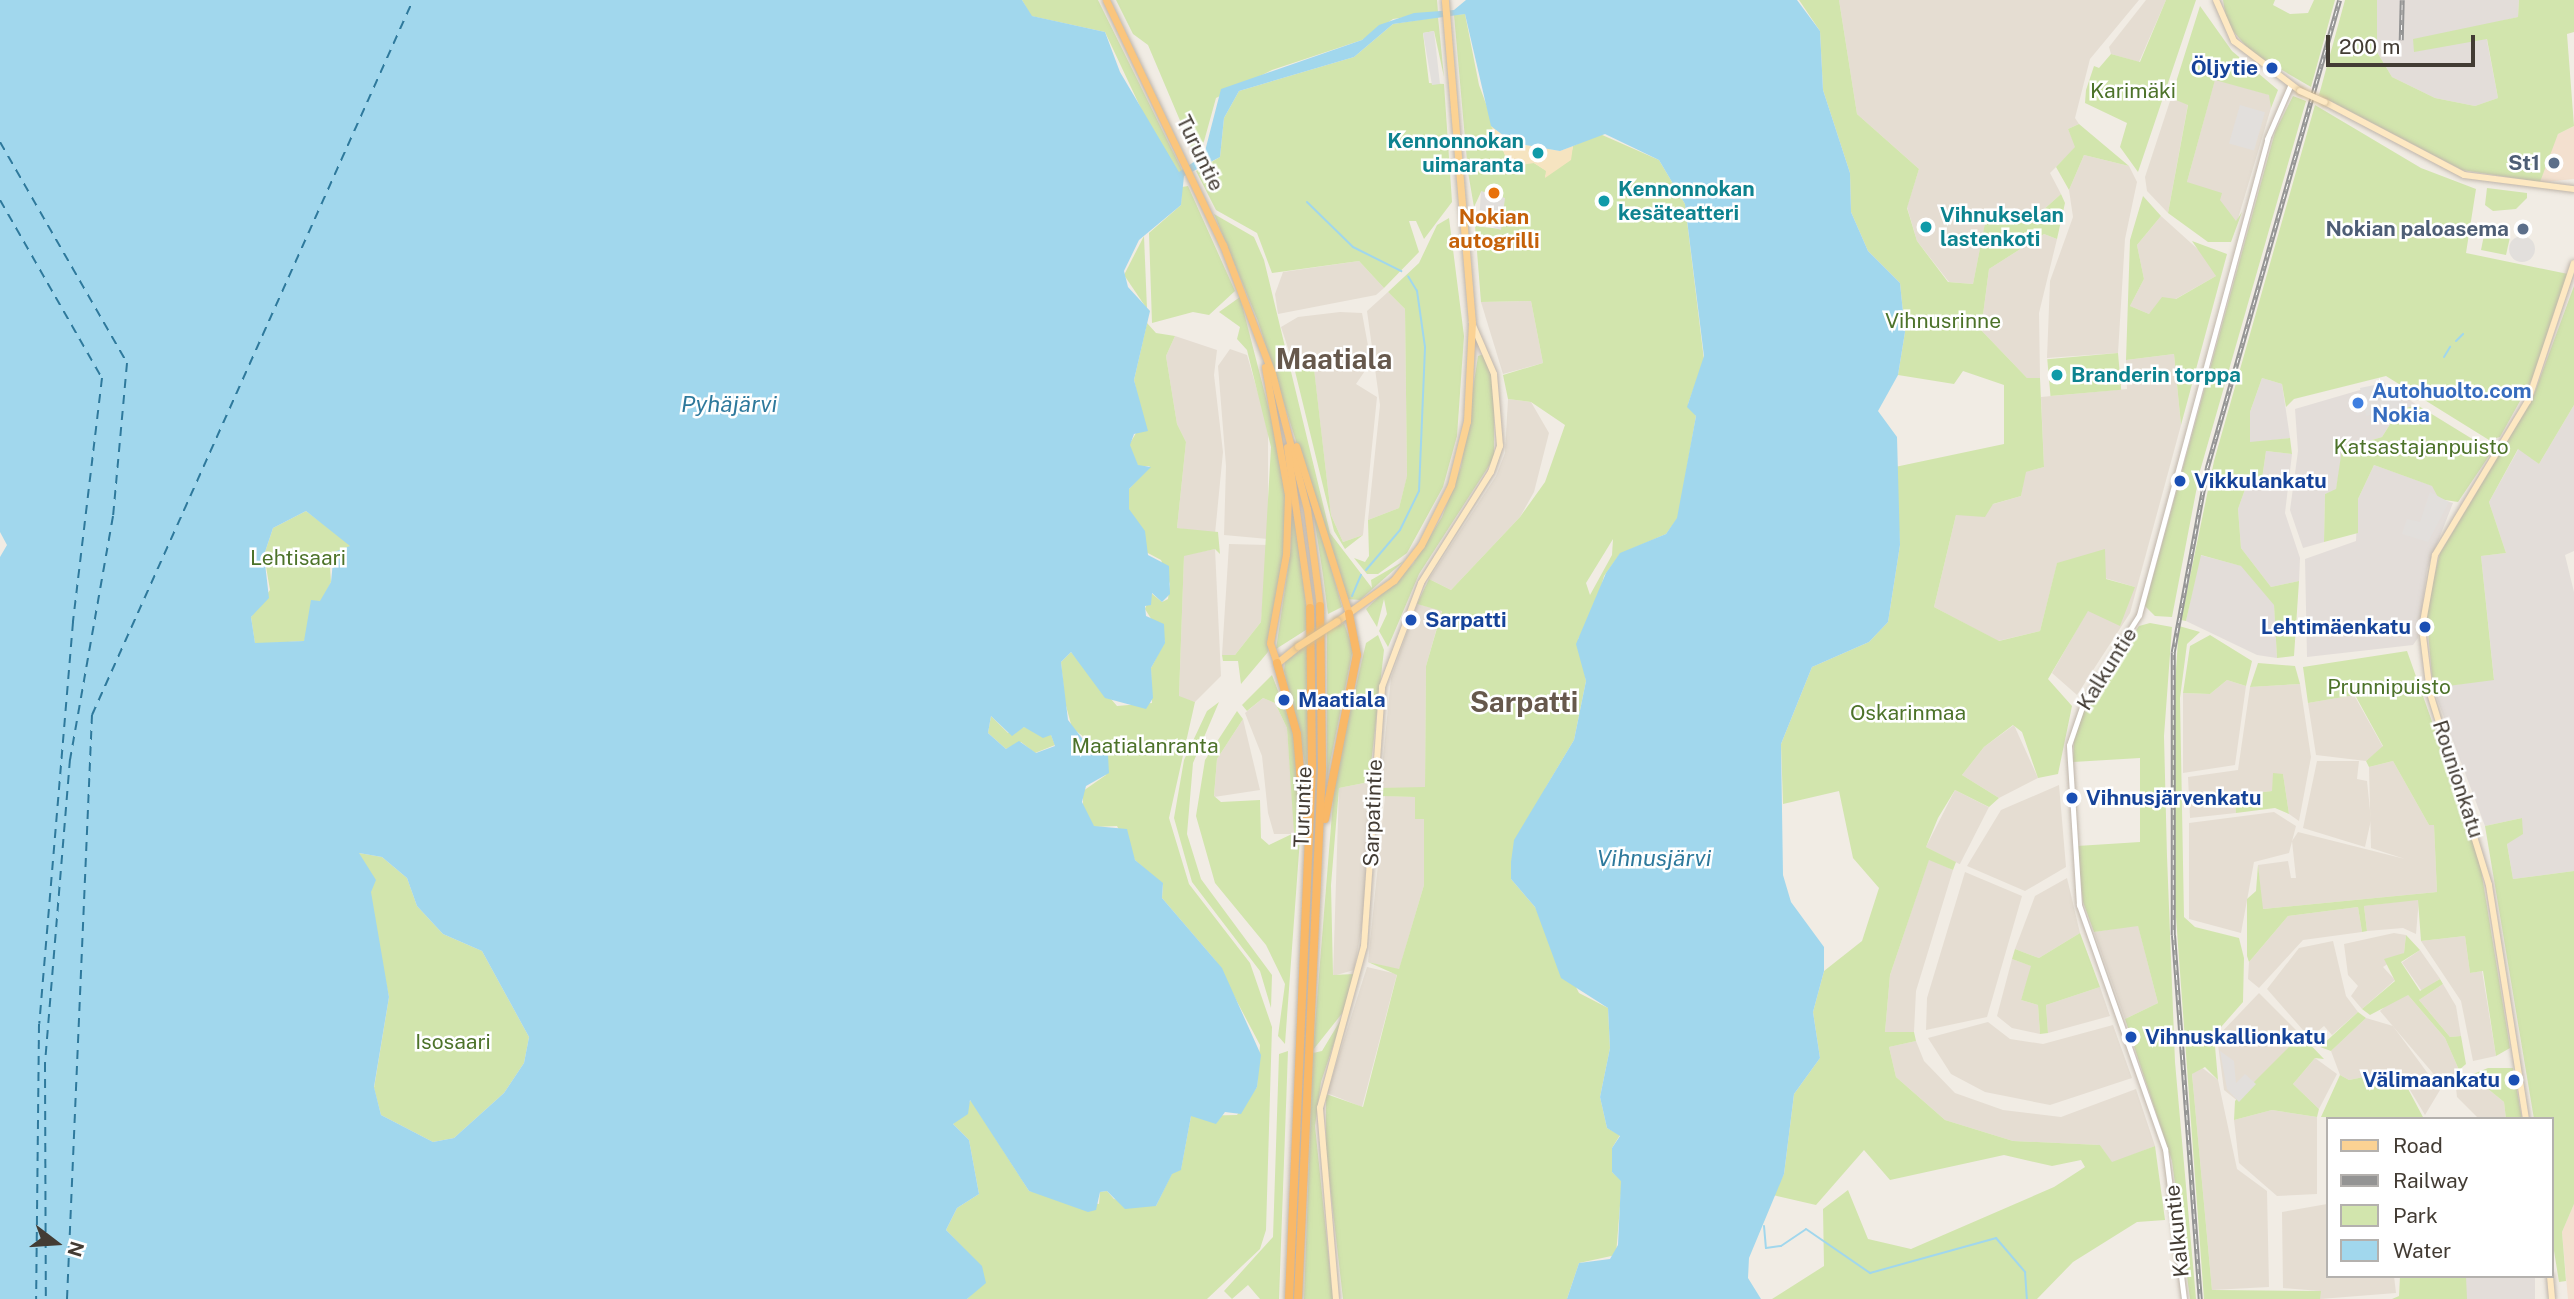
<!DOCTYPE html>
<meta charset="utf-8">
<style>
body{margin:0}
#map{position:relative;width:2574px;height:1299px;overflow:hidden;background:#f1ece4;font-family:"Public Sans",sans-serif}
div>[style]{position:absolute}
.residential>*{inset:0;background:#e5ddd2;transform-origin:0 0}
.commercial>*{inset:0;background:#f3e0cf}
.industrial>*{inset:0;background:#e3ddd9;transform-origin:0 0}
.green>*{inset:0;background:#d2e5ad;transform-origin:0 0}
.sand>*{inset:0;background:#f6e4c0}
.parking>*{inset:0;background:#e2dfdc;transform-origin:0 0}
.round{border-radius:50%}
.water>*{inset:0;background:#a1d7ed}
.stream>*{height:2px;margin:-1px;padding:0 1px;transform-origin:1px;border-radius:1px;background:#a1d7ed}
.ferry>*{height:2px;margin-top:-1px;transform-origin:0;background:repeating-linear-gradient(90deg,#2e799c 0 9px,transparent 0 16px)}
.roads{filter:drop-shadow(0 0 2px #bfb5aa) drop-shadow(0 0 2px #bfb5aa)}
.tertiary>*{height:5px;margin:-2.5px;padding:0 2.5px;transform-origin:2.5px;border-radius:2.5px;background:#fff}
.secondary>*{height:6px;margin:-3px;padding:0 3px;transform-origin:3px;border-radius:3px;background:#fde8c2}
.primary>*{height:7px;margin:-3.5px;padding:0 3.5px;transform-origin:3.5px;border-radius:3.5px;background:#fbd293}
.trunk>*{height:7px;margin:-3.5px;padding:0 3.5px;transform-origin:3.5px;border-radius:3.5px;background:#fac57d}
.motorway>*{height:8px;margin:-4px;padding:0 4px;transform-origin:4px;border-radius:4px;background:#f9b867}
.rail>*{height:4.5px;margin-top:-2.25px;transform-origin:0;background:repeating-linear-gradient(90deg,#fff 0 5px,#949494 0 10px);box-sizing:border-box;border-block:2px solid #949494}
.bridges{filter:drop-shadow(0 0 2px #d0ba95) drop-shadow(0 0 2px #d0ba95)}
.secondary-bridge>*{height:6px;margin:-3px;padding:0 3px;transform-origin:3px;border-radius:3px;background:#fde8c2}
.primary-bridge>*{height:7px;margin:-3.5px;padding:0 3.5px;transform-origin:3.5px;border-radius:3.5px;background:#fbd293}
.dots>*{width:19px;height:19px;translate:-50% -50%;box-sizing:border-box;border:4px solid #fff;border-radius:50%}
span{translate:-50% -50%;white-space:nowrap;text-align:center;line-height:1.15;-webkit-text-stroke:5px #fff;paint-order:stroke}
.transit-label{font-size:21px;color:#164399;font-weight:700}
.right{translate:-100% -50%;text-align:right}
.left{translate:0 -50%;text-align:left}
.park-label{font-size:21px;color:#4d732a}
.culture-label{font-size:21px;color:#0d838f;font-weight:700}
.street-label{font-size:21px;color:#433c34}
.service-label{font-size:21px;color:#4e5e75;font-weight:700}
.food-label{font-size:21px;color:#c56008;font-weight:700}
.shop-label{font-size:21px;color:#366cbe;font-weight:700}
.water-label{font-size:23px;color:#2e799c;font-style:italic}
.district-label{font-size:28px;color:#66584c;font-weight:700}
.legend{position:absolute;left:2326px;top:1117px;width:228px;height:161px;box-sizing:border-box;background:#fff;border:2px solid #b4b1ae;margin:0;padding:9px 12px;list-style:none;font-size:21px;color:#433c34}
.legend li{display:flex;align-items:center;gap:14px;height:35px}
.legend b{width:35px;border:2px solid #b4b1ae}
.north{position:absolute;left:21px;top:1208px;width:70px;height:70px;-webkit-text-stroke:5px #fff;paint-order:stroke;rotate:107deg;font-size:19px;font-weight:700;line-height:28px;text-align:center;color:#433c34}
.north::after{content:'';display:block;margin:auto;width:24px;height:32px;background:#433c34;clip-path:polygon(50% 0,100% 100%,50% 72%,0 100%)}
.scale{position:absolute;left:2326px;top:35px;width:149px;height:32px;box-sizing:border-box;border:4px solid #433c34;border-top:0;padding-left:9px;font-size:21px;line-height:24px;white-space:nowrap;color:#433c34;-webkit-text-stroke:5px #fff;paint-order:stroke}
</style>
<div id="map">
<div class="residential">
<div style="clip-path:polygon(1839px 0,2139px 0,2090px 59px,2075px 118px,2079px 124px,2068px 129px,2076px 147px,2050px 173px,2061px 194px,2032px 220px,1985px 224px,1973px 284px,1949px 282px,1917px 241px,1907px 207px,1919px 169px,1857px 114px)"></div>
<div style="clip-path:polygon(2146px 0,2166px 0,2139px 62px,2111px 54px,2109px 47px)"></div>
<div style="clip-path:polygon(2215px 79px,2270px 95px,2271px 108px,2237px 222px,2187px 182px)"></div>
<div style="clip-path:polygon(2171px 98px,2188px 104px,2168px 213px,2147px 191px,2145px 177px)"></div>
<div style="clip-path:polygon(2084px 155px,2129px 166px,2137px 182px,2125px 239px,2118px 353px,2047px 358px,2050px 281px,2073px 217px,2069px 190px)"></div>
<div style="clip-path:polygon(2161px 216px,2211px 261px,2216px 276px,2149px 314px,2130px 306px,2144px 279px,2137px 245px)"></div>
<div style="clip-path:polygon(2044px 234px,2057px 239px,2039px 313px,2040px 378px,2027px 378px,1981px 330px,1989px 269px)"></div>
<div style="clip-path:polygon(1359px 261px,1384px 288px,1376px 295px,1278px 314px,1275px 294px,1283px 272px)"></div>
<div style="clip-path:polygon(1388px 292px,1405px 309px,1407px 477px,1399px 508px,1368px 520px,1380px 405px,1367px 311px)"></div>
<div style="clip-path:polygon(1531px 301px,1543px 363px,1503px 374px,1481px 302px)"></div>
<div style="clip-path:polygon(1340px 312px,1362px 313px,1371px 362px,1356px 384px,1377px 397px,1363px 535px,1343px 542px,1331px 515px,1313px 361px,1293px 363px,1281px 327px,1298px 317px)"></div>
<div style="clip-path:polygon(1175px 336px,1217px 350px,1214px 375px,1223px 452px,1215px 534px,1177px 528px,1186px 442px,1177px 424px,1166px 356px)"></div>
<div style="clip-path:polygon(1230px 349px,1247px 355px,1268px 428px,1268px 539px,1224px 535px,1226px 466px,1218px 366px)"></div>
<div style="clip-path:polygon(2174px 354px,2181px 425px,2130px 613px,2077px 695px,2052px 673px,2088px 610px,2135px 587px,2057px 564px,2040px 631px,1998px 641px,1934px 607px,1956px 515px,2021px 496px,2025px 472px,2044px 467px,2041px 397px,2127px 389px,2126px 360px)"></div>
<div style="clip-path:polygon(1508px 399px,1531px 402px,1549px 433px,1534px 492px,1520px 517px,1451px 590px,1429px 579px,1496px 476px,1505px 453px)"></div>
<div style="clip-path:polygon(1229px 544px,1268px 545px,1261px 622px,1235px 655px,1222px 655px)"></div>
<div style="clip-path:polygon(1215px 549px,1221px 676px,1195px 702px,1179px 697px,1184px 555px)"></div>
<div style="clip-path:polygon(1417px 604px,1442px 610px,1426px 666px,1425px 788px,1380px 788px,1391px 678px)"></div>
<div style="clip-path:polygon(2227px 680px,2246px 686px,2235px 765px,2183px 773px,2183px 693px,2210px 694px)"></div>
<div style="clip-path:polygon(2300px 684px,2311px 757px,2299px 821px,2289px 814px,2283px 774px,2272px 791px,2234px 796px,2236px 813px,2190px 818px,2188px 777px,2238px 770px,2250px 687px)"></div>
<div style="clip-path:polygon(2354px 695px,2383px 747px,2366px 761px,2316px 755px,2308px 703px)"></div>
<div style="clip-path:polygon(1263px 698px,1275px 703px,1287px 728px,1295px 834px,1274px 834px,1268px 813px,1262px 756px,1245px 713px)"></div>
<div style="clip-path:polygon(1243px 719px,1260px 790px,1214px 797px,1217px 759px)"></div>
<div style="clip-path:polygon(2014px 725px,2038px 778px,1999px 798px,1962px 775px,1984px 747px)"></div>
<div style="clip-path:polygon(2317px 761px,2359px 761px,2357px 779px,2367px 781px,2371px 820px,2365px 847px,2303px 828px)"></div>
<div style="clip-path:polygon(2393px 761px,2429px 825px,2434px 824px,2437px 892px,2262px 909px,2258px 865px,2288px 861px,2291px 878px,2296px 878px,2292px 841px,2298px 832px,2405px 859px,2371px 848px,2369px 767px)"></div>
<div style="clip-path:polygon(1369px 782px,1365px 908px,1354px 970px,1333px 976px,1339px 788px)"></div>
<div style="clip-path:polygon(2059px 785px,2066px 867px,2025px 891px,1967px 866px,2001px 810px)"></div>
<div style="left:1955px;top:790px;width:38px;height:64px;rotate:27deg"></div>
<div style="clip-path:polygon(1385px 796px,1415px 797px,1424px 819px,1424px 885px,1399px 970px,1368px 962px)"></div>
<div style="clip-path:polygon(2274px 812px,2296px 826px,2289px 853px,2254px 862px,2241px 933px,2189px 919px,2189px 823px)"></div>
<div style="clip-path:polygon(1929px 859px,1953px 870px,1916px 991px,1914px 1032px,1885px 1032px,1890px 975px)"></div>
<div style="clip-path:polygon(1965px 872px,2022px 896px,1987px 1017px,1926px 1030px,1927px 998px)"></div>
<div style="clip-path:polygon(2067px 878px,2080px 933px,2039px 958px,2015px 949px,2035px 896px)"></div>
<div style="clip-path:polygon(2419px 899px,2416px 934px,2403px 928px,2367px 931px,2364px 906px)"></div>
<div style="clip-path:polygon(2358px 907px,2362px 932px,2303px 940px,2259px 988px,2248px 979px,2249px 962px,2288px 916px)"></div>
<div style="clip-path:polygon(2138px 925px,2158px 1003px,2125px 1019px,2094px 932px)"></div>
<div style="clip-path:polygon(2394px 933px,2406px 935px,2404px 953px,2383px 967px,2395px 980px,2362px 1009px,2351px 996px,2358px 986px,2348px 975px,2344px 944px)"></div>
<div style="clip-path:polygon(2465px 936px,2470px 973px,2482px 971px,2496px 1056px,2473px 1061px,2461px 1001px,2421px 941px)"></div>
<div style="clip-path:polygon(2333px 941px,2346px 996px,2358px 1012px,2332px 1035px,2324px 1026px,2310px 1038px,2267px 989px,2299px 948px)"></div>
<div style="left:2420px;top:950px;width:35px;height:22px;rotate:55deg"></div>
<div style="clip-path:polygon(2012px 959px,2032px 966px,2021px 1000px,2038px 1005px,2040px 1034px,2012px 1028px,1997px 1016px)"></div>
<div style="clip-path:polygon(1367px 967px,1397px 974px,1362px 1107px,1327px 1093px)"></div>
<div style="clip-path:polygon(2443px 984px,2456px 1006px,2461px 1036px,2450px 1037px,2419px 1000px)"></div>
<div style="clip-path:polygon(2100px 987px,2110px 1016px,2048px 1033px,2046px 1005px)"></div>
<div style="clip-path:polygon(2259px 993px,2301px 1035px,2239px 1102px,2224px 1090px,2217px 1037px)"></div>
<div style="clip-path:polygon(2399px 994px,2408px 995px,2445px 1038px,2459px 1070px,2443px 1085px,2380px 1011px)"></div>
<div style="clip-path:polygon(2366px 1018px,2393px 1026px,2440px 1090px,2425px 1115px,2398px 1070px,2349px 1080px,2340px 1075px,2331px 1051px)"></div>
<div style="clip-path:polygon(1988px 1022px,2010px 1039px,2043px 1044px,2113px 1025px,2132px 1078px,2050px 1105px,1985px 1092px,1951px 1074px,1928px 1038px)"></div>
<div style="clip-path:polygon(1916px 1041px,1924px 1061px,1955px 1093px,2003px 1110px,2061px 1117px,2136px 1089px,2155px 1146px,2112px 1163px,2100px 1145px,2013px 1141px,1945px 1120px,1896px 1077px,1889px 1047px)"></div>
<div style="clip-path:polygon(2315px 1058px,2337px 1074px,2319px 1109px,2293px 1084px)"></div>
<div style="clip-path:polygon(2200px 1066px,2218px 1080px,2237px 1169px,2267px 1191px,2269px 1287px,2212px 1290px,2192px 1074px)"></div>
<div style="clip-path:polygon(2471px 1075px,2504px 1102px,2506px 1119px,2479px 1119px,2457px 1097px,2456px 1088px)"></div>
<div style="clip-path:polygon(2272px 1110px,2317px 1117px,2317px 1194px,2277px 1196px,2239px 1163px,2234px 1120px)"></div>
<div style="clip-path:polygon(2327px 1204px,2327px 1276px,2394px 1276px,2396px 1293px,2320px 1299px,2320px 1291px,2283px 1288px,2282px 1212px)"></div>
</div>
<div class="commercial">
<div style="clip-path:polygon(2574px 126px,2574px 179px,2536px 183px,2558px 134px)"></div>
<div style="clip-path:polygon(2574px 1204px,2574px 1299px,2568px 1299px,2562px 1232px)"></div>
</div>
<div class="industrial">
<div style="clip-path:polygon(2377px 0,2519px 0,2518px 17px,2484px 25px,2498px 98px,2475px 106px,2435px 98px,2392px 77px,2377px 52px)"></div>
<div style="clip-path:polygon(2262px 378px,2282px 384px,2290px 438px,2250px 443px,2250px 412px)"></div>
<div style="clip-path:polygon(2384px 383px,2417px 405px,2399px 410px,2382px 437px,2343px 449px,2336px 490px,2325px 494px,2324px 542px,2303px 548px,2290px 510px,2298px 451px,2295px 409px)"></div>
<div style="clip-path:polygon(2574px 405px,2574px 551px,2565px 555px,2574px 592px,2574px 871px,2513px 879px,2507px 844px,2522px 818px,2485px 826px,2433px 688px,2494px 679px,2481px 556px,2506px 553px,2489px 502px,2519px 448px,2539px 464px)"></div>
<div style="clip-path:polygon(2266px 451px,2292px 454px,2285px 513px,2300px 558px,2299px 581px,2271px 587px,2241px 548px,2238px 509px,2248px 481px,2262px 479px)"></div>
<div style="clip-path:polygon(2374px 465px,2433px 486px,2439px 499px,2453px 503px,2427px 569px,2418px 638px,2413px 645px,2307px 657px,2305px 559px,2356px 541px,2358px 499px)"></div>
<div style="clip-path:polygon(2200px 555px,2242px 566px,2274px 604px,2277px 658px,2257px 655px,2186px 621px)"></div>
<div style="left:2466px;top:1276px;width:69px;height:23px"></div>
</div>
<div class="green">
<div style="clip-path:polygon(1022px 0,1098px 0,1183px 172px,1176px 172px,1145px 117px,1105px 32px,1031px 16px)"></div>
<div style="clip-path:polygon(1116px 0,1437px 0,1438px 12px,1393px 19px,1362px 40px,1272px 70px,1216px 98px,1198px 163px,1148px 45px,1133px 34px)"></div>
<div style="clip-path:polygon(1799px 0,1839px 0,1857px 114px,1919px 169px,1907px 208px,1917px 241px,1948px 282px,1973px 284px,1985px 223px,2032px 220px,2061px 194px,2065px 203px,2057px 239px,2044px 234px,1989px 269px,1981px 330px,2027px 378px,2040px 378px,2044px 467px,2026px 472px,2021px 496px,1993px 504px,1985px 517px,1956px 515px,1934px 607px,1999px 641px,2040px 631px,2057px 563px,2105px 549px,2106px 579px,2135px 587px,2120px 626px,2088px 611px,2048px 679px,2072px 706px,2058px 774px,2038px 778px,2022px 732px,2013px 725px,1984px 747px,1962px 775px,1999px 798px,1989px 807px,1955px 790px,1938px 818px,1926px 847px,1956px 862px,1953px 870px,1929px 860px,1890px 975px,1885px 1032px,1914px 1032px,1916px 1041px,1889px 1047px,1896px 1077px,1945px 1120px,2013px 1141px,2100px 1145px,2112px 1162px,2155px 1146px,2165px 1220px,2137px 1222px,2073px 1262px,2037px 1299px,1772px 1299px,1824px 1266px,1823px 1209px,1848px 1190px,1868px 1239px,1911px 1249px,2054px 1187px,2085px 1167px,2081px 1160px,2052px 1166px,2004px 1155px,1890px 1180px,1864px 1150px,1816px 1205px,1773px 1195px,1784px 1174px,1794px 1094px,1820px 1058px,1813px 1012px,1824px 971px,1862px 941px,1879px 888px,1853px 858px,1839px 791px,1783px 804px,1781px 744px,1812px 667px,1869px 642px,1888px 622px,1900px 545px,1895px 467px,2004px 444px,2004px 385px,1963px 371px,1954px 384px,1898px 375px,1905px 332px,1900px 283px,1868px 251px,1851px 212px,1850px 173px,1823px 90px,1820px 31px)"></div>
<div style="clip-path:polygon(2166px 0,2196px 0,2138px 172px,2120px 147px,2127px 123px,2085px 103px,2086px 90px,2094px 66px,2099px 68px,2111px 54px,2140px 62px)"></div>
<div style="clip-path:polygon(2223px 0,2275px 0,2273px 5px,2290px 14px,2308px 13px,2314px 0,2335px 0,2311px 87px,2251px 52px,2227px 24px)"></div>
<div style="clip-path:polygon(2345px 0,2377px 0,2377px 52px,2392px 77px,2435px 98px,2475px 106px,2498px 98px,2487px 39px,2414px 52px,2413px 39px,2518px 17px,2519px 0,2574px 0,2574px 32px,2567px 34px,2574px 126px,2558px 134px,2540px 182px,2462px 170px,2319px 95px)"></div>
<div style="clip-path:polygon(2200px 6px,2232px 51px,2278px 90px,2271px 108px,2269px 95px,2215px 80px,2187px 182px,2222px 193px,2220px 200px,2236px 221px,2242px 212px,2231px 242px,2208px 242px,2168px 213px,2188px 105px,2171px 98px)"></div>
<div style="clip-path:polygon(evenodd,1465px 14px,1479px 85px,1505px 155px,1534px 163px,1547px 171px,1545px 177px,1570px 160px,1573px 146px,1600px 134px,1659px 160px,1685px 204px,1704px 360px,1688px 404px,1696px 416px,1678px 518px,1666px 534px,1620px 554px,1604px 576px,1593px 616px,1578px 639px,1586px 681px,1574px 740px,1546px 787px,1511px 879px,1535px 907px,1579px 993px,1608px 1008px,1610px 1048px,1600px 1097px,1607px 1128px,1620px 1135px,1612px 1148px,1612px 1172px,1622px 1181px,1616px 1255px,1579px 1263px,1567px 1299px,1343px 1299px,1326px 1150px,1326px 1094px,1363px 1107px,1397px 975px,1368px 962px,1399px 969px,1424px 885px,1424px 819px,1415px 819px,1415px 797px,1379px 796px,1380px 788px,1425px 787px,1426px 666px,1442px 611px,1417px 604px,1429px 579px,1451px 590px,1520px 517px,1545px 482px,1565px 425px,1531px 402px,1508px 399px,1503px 375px,1543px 363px,1531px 301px,1481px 302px,1475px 226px,1501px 229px,1481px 192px,1474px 207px,1468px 172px,1454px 15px,1465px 14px,1613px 539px,1612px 555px,1590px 595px,1586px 583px,1613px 539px)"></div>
<div style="clip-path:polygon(1438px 17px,1444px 77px,1434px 31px,1423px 33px,1429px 83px,1444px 84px,1452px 202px,1424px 239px,1416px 221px,1409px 221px,1419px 252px,1384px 288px,1359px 261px,1272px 273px,1257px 233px,1216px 210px,1196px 171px,1220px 157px,1224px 118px,1239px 91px,1354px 57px,1393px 24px)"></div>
<div style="clip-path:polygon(2293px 96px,2306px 101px,2200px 471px,2172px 617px,2155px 616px,2145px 606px,2275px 132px)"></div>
<div style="clip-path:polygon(2315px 105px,2421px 168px,2476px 189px,2466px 253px,2568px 274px,2540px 365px,2500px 437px,2489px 440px,2386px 376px,2294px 399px,2286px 407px,2282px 384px,2262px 378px,2250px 412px,2250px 442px,2290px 438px,2292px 454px,2266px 451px,2262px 479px,2248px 481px,2238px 509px,2241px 548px,2271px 587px,2299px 581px,2294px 656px,2277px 658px,2274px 605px,2241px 566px,2201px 555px,2186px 621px,2181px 620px,2214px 461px)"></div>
<div style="clip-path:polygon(2079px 124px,2129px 166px,2084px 155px,2069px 190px,2056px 167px,2075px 147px,2068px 129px)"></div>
<div style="clip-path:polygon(1188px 186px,1235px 291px,1209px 315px,1193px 312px,1152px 323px,1149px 233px,1181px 205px,1182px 187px)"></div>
<div style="clip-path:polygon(2487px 188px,2527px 193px,2527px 198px,2516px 209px,2493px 211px,2485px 205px)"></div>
<div style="clip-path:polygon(2143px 196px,2161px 216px,2137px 245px,2144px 279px,2130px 306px,2149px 314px,2162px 297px,2176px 299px,2216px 276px,2192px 241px,2227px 254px,2181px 425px,2174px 354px,2126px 360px,2130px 240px)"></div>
<div style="clip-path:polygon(1214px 214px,1254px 237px,1264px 260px,1330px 533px,1372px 588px,1371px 580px,1404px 561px,1360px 600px,1346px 599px,1258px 321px)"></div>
<div style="clip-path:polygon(1449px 218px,1464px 336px,1457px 436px,1443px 487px,1407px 553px,1378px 574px,1367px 574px,1354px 558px,1365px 562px,1369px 556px,1368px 520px,1399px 508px,1407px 476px,1405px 309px,1388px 292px,1419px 263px,1437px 225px)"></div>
<div style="clip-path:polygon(2486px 225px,2510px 237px,2506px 255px,2481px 250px)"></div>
<div style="clip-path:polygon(1144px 236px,1147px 309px,1124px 275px)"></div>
<div style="clip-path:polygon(2574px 286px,2574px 405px,2539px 464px,2518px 449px,2489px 502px,2506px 553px,2481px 556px,2494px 680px,2433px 688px,2426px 609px,2440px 553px,2532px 400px)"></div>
<div style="clip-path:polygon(1240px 297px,1285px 472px,1286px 540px,1268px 652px,1241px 684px,1238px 661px,1223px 661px,1222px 655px,1235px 655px,1261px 622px,1271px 447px,1247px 350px,1237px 339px,1240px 327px,1219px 312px)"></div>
<div style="clip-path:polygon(1147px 323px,1156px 333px,1175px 336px,1166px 356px,1177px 424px,1186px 442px,1177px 528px,1218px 532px,1220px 554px,1215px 549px,1184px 556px,1179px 696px,1195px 702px,1169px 818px,1189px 884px,1250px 963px,1272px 1027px,1266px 1230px,1260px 1249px,1207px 1299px,967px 1299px,973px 1293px,971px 1256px,946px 1230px,957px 1208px,979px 1194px,969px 1140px,953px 1124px,971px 1100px,1029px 1191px,1099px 1204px,1100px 1192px,1107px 1191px,1114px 1199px,1156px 1206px,1172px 1173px,1181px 1169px,1191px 1116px,1237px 1115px,1257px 1087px,1260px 1045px,1215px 960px,1162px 898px,1163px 885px,1135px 860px,1117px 826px,1093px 827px,1083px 811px,1083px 791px,1106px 775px,1108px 755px,1072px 728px,1065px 702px,1061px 662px,1071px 652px,1117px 706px,1152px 703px,1151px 668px,1165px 641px,1145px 609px,1151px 593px,1162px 602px,1168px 599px,1170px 584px,1161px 560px,1146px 552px,1144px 533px,1129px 510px,1129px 489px,1150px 466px,1138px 466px,1129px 445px,1143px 421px,1134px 380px)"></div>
<div style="left:2118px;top:353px;width:37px;height:71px;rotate:85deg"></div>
<div style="clip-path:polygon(1484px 354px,1494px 384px,1494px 458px,1419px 574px,1388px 647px,1379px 631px,1387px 614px,1384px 599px,1377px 627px,1366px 609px,1413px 564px,1442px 517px,1461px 467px,1478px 356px)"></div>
<div style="clip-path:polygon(1313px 360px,1331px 515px,1343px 542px,1363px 535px,1345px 549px,1334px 531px,1293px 363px)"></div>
<div style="clip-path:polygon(2417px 405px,2487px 448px,2489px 456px,2458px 502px,2439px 499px,2432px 486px,2374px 465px,2358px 499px,2358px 533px,2324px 542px,2325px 494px,2336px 489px,2342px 449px,2382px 437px,2399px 410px)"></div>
<div style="clip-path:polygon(1291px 489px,1309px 628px,1276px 649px,1291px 548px)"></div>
<div style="clip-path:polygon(1311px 497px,1342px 607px,1328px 614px,1323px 575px)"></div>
<div style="clip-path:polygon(306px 511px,351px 545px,330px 567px,331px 582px,304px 641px,255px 644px,251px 617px,270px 590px,264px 555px,273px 528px)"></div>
<div style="clip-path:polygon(1344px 623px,1353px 649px,1327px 778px,1327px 632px)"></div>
<div style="clip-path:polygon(2150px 623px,2172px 627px,2164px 736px,2167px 856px,2175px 1062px,2196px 1299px,2190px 1299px,2172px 1161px,2125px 1019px,2158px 1003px,2138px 926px,2094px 932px,2083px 902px,2077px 846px,2140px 842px,2140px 758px,2073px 762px,2074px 741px,2085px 707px,2139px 626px)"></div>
<div style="clip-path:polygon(2179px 626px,2200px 632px,2187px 644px,2180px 698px,2184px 917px,2195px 927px,2239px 938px,2244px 958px,2243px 1002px,2214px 1035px,2218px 1080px,2205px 1067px,2192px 1074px,2212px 1290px,2321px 1291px,2320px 1299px,2204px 1299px,2174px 890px,2171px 742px)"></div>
<div style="clip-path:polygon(1378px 635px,1384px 650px,1369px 782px,1339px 788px,1331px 885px,1333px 975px,1354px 974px,1344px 1011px,1313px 1050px,1335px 776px,1366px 643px)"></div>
<div style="clip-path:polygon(2210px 635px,2252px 661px,2246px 686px,2227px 680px,2210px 694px,2183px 693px,2190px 646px)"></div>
<div style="clip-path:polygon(1310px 643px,1310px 699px,1307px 771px,1284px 671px,1285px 661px)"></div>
<div style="clip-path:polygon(2407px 651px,2478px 851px,2510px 1048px,2496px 1056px,2483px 971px,2470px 973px,2465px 936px,2421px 941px,2418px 900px,2364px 906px,2367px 931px,2362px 932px,2358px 907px,2288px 916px,2249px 962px,2247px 956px,2247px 899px,2256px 891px,2258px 865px,2263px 909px,2437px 892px,2434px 825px,2429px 825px,2393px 761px,2369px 767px,2366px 761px,2383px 746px,2355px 695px,2308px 703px,2303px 667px)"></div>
<div style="clip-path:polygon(2258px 663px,2295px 666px,2300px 684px,2250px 687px)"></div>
<div style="clip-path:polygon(1272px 675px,1295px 735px,1302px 811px,1285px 1044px,1278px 1036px,1285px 984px,1266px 945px,1215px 883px,1196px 816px,1205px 760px,1237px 711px,1243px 719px,1217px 759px,1214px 796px,1221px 802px,1260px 800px,1261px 838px,1269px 845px,1294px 833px,1287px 728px,1275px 703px,1263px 698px,1247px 711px,1242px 705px)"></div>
<div style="clip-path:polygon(1219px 702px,1193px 763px,1187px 834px,1201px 879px,1272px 975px,1271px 1008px,1260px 971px,1192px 882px,1174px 818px,1184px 760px,1207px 711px)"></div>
<div style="clip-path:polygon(991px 716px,1008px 733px,1024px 727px,1051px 735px,1055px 745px,1035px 753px,1021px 742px,1006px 749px,988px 733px)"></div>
<div style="clip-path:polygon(2273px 773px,2283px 774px,2289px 814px,2275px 808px,2236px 813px,2234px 796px,2272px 791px)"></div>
<div style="clip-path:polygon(2522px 818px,2523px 834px,2507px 844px,2513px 879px,2574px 871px,2574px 1204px,2562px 1232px,2566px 1281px,2559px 1282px,2551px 1232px,2551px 1119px,2534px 1119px,2485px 826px)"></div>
<div style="clip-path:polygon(359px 853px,382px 857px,407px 878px,417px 906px,443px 934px,482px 951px,529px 1037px,524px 1063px,504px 1093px,454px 1138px,433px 1142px,381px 1115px,374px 1088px,389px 997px)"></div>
<div style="clip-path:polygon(2080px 933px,2100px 987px,2046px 1005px,2048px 1033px,2040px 1034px,2038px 1005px,2021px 1000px,2031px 966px,2012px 959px,2015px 949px,2039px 958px)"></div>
<div style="clip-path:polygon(2406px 935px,2420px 950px,2401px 962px,2420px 991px,2440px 979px,2443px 984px,2419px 1000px,2450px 1037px,2461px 1036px,2466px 1064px,2459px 1070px,2445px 1038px,2408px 995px,2370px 1015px,2362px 1009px,2395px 981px,2384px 959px,2404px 953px)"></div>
<div style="clip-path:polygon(2358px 1012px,2366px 1018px,2331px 1051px,2320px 1047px)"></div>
<div style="clip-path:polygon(1343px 1016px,1321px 1082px,1315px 1126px,1333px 1299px,1304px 1299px,1313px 1053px,1322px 1051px)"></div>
<div style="clip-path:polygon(2301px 1035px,2324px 1059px,2315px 1058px,2293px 1084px,2319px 1109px,2317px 1117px,2272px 1110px,2234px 1120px,2235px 1101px)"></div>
<div style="clip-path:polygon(1288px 1051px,1279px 1299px,1260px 1299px,1248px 1285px,1232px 1299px,1224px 1291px,1273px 1237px,1279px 1054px)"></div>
<div style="clip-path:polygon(2488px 1068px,2513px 1068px,2522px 1119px,2506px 1119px,2504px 1102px,2471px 1075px)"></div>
<div style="clip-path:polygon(2398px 1070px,2424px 1119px,2321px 1117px,2340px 1075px,2349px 1080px)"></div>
<div style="clip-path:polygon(2400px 1276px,2466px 1276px,2467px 1299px,2392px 1299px,2399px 1296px)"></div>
</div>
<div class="sand">
<div style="clip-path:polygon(1491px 126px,1513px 143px,1560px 151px,1573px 146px,1571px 160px,1545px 178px,1546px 171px,1534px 163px,1520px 165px,1505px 155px)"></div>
</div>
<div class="parking">
<div style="clip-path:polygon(1434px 31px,1440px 84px,1432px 85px,1423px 33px)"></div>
<div style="left:2240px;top:105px;width:26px;height:40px;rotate:16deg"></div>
<div style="clip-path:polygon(1481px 191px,1505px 198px,1501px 230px,1479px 222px)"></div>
<div class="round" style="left:2509px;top:236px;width:26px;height:26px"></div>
<div style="clip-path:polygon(2384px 383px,2403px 395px,2404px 407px,2366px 416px,2360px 388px)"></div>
<div style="clip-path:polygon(2430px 492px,2449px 502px,2428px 542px,2402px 534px,2407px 519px,2420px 522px)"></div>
<div style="clip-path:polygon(2220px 1051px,2234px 1061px,2236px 1083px,2245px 1074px,2256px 1084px,2239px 1102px,2227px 1089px)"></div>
</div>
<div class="water">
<div style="clip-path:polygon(evenodd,0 0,1022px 0,1032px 16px,1105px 32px,1120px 72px,1179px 172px,1204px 155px,1221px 89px,1362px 40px,1379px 25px,1414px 13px,1454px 10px,1466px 0,1797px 0,1820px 31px,1823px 90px,1850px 173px,1851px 212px,1868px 251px,1900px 283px,1905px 332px,1898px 375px,1878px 411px,1897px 437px,1900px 545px,1888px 622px,1869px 642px,1812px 667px,1781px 744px,1783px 875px,1791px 902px,1824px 947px,1824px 971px,1813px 1012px,1820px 1058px,1794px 1094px,1784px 1174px,1749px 1258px,1748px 1278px,1761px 1299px,1567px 1299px,1579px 1263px,1610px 1259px,1618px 1245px,1621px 1181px,1612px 1172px,1612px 1148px,1620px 1136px,1607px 1128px,1600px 1097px,1610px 1048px,1608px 1008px,1561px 978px,1535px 907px,1511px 879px,1511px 862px,1514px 840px,1574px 740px,1586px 681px,1576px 644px,1606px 573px,1620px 553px,1666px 534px,1677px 518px,1696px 416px,1687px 407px,1704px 356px,1685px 204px,1659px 160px,1605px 134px,1560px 151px,1513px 143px,1491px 126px,1465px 14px,1393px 24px,1354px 57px,1239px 91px,1224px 118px,1220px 157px,1184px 176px,1181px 205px,1139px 240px,1124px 271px,1128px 287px,1150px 311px,1134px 380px,1148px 431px,1134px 434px,1130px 445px,1138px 465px,1151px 467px,1129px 489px,1129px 509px,1145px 531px,1148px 555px,1169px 566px,1170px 594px,1162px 602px,1152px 593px,1151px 605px,1145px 606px,1146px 616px,1164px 624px,1165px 643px,1151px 668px,1153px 698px,1146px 709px,1105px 698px,1071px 652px,1061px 662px,1068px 720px,1085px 742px,1108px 755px,1109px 773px,1086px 786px,1082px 802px,1094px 826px,1127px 829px,1135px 860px,1163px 883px,1162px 898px,1222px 968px,1261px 1055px,1257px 1087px,1241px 1114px,1225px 1112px,1216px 1124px,1191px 1116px,1181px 1170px,1172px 1174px,1156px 1206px,1125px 1209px,1107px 1191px,1100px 1192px,1096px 1210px,1088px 1212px,1029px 1191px,970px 1100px,968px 1114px,953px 1124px,969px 1140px,979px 1194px,957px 1208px,946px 1230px,982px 1266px,986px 1283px,967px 1299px,0 1299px,0 557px,7px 545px,0 532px,0 0,306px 511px,350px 546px,334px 552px,331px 582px,320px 601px,311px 600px,304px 641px,255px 643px,251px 617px,269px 598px,264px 555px,273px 528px,306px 511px,0 0,991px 716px,1012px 736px,1024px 727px,1043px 738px,1051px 735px,1055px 746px,1036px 753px,1019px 741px,1006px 749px,988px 733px,991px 716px,0 0,359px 853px,382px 857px,407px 878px,417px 906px,443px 934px,482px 951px,529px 1037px,524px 1063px,504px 1093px,454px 1138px,433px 1142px,381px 1115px,374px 1087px,389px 997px,371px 892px,376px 880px,359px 853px)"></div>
</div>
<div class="stream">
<div style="left:1307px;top:202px;width:64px;rotate:44.4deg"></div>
<div style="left:1353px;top:247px;width:54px;rotate:26.6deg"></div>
<div style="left:2456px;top:341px;width:10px;rotate:-45deg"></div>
<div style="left:2444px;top:357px;width:12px;rotate:-59deg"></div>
<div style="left:2404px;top:448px;width:7px;rotate:82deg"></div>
<div style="left:1366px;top:570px;width:52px;rotate:-49.6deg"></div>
<div style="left:1400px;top:530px;width:43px;rotate:-64deg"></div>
<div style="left:1419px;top:491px;width:144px;rotate:-87.6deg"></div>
<div style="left:1425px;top:347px;width:57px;rotate:-98.1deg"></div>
<div style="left:1417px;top:291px;width:17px;rotate:-121deg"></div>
<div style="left:1352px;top:596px;width:23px;rotate:-67deg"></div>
<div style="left:1764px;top:1226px;width:22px;rotate:85deg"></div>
<div style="left:1766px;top:1248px;width:15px;rotate:-8deg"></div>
<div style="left:1781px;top:1246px;width:30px;rotate:-34deg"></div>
<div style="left:1806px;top:1229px;width:78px;rotate:34.5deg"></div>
<div style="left:1870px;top:1273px;width:131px;rotate:-15.5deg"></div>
<div style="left:1996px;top:1238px;width:45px;rotate:49.5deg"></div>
<div style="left:2025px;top:1272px;width:27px;rotate:86deg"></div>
</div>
<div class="ferry">
<div style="left:0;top:142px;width:255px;rotate:60.1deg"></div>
<div style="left:127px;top:363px;width:154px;rotate:95.2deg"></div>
<div style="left:113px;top:516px;width:247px;rotate:100deg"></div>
<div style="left:70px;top:759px;width:305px;rotate:94.7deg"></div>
<div style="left:45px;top:1063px;width:236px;rotate:89.8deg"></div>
<div style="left:0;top:200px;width:205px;rotate:60.2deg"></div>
<div style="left:102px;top:378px;width:246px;rotate:96.8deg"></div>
<div style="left:73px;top:622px;width:403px;rotate:94.8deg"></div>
<div style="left:39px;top:1024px;width:275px;rotate:90.6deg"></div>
<div style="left:67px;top:1299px;width:585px;rotate:-87.55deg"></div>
<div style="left:92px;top:715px;width:784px;rotate:-65.82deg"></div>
</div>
<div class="roads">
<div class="tertiary">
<div style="left:2184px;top:1299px;width:151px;rotate:-97.2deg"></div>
<div style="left:2165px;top:1149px;width:259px;rotate:-109.4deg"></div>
<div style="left:2079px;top:905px;width:160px;rotate:-93.6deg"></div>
<div style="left:2069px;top:745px;width:43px;rotate:-71.1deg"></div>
<div style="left:2083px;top:704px;width:105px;rotate:-57.8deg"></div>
<div style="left:2139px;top:615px;width:493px;rotate:-74.9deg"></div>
<div style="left:2267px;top:139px;width:58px;rotate:-66.5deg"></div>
</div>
<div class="secondary">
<div style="left:2216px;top:0;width:45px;rotate:66.3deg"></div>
<div style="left:2234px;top:41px;width:83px;rotate:37.1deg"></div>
<div style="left:2325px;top:102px;width:157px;rotate:27.7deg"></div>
<div style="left:2464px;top:175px;width:111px;rotate:7.3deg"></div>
<div style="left:2526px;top:1119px;width:237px;rotate:-99deg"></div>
<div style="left:2489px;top:885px;width:201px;rotate:-107.1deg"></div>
<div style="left:2430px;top:693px;width:65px;rotate:-97deg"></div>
<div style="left:2422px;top:628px;width:74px;rotate:-79.9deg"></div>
<div style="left:2435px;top:555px;width:180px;rotate:-58.9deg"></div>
<div style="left:2528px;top:401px;width:145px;rotate:-71.6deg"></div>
<div style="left:2550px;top:1276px;width:23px;rotate:85deg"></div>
<div style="left:1336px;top:1299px;width:192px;rotate:-94.8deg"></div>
<div style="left:1320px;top:1108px;width:168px;rotate:-74.8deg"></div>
<div style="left:1364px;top:946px;width:260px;rotate:-86deg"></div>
<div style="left:1382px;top:687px;width:111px;rotate:-69.4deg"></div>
<div style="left:1421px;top:583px;width:131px;rotate:-57.8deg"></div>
<div style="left:1491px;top:472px;width:28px;rotate:-71deg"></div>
<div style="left:1500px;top:446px;width:72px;rotate:-94.8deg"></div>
<div style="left:1494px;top:374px;width:56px;rotate:-113.3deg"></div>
</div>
<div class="primary">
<div style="left:1337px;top:621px;width:70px;rotate:-35.7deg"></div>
<div style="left:1394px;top:580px;width:44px;rotate:-52.4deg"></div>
<div style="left:1421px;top:545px;width:67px;rotate:-63.4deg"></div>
<div style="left:1451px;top:485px;width:66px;rotate:-76deg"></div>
<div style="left:1467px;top:421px;width:98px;rotate:-87.1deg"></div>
<div style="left:1472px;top:323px;width:324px;rotate:-94.8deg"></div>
<div style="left:1277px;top:663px;width:27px;rotate:-39deg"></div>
</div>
<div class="trunk">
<div style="left:1106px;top:0;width:272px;rotate:64.5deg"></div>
<div style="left:1223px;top:245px;width:137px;rotate:69.1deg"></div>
<div style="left:1272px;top:373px;width:140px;rotate:75.6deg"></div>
<div style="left:1307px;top:509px;width:98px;rotate:82.4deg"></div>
<div style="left:1265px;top:367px;width:130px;rotate:79.8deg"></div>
<div style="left:1288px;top:495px;width:59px;rotate:91.9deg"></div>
<div style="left:1286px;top:554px;width:90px;rotate:100.2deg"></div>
<div style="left:1270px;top:643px;width:21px;rotate:71deg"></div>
<div style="left:1296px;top:446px;width:176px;rotate:72.5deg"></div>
<div style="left:1287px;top:447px;width:163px;rotate:81.9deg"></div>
</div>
<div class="motorway">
<div style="left:1277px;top:663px;width:74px;rotate:74.3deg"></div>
<div style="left:1297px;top:734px;width:86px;rotate:85.3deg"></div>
<div style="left:1325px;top:819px;width:167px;rotate:-79deg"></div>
<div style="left:1357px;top:655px;width:42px;rotate:-101deg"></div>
<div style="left:1289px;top:1299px;width:534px;rotate:-87.53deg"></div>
<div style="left:1312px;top:765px;width:157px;rotate:-90.7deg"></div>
<div style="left:1298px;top:1299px;width:531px;rotate:-87.41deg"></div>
<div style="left:1322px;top:769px;width:163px;rotate:-90.7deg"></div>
</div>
</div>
<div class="rail">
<div style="left:2401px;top:40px;width:40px;rotate:-88.6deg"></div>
<div style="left:2200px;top:1299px;width:365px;rotate:-94.2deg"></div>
<div style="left:2173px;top:935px;width:283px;rotate:-90deg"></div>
<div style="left:2173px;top:652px;width:187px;rotate:-79.5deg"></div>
<div style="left:2207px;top:468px;width:486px;rotate:-74.2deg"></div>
</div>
<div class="bridges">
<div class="secondary-bridge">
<div style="left:2300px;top:91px;width:27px;rotate:24deg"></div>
</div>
<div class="primary-bridge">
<div style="left:1298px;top:646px;width:46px;rotate:-32.7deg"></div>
</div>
</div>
<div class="dots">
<div style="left:2272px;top:68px;background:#1a4fb4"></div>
<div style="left:1538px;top:153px;background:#0f9aa8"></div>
<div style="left:2554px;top:163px;background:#5c6f8a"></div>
<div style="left:1494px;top:193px;background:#e8710a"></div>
<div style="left:1604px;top:201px;background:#0f9aa8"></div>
<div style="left:1926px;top:227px;background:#0f9aa8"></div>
<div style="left:2523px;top:229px;background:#5c6f8a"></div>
<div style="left:2057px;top:375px;background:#0f9aa8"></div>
<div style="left:2358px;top:403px;background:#3f7fe0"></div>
<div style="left:2180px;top:481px;background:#1a4fb4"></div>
<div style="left:1411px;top:620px;background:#1a4fb4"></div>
<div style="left:2425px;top:627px;background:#1a4fb4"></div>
<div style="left:1284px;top:700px;background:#1a4fb4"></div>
<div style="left:2072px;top:798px;background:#1a4fb4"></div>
<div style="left:2131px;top:1037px;background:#1a4fb4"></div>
<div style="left:2514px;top:1080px;background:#1a4fb4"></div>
</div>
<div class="transit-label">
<span class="right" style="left:2258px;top:68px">Öljytie</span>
<span class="left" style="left:2194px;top:481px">Vikkulankatu</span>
<span class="left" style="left:1425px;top:620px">Sarpatti</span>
<span class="right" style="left:2411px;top:627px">Lehtimäenkatu</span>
<span class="left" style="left:1298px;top:700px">Maatiala</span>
<span class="left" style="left:2086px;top:798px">Vihnusjärvenkatu</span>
<span class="left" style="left:2145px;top:1037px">Vihnuskallionkatu</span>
<span class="right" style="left:2500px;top:1080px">Välimaankatu</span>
</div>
<div class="park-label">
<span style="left:2133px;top:91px">Karimäki</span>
<span style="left:1943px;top:321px">Vihnusrinne</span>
<span style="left:2421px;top:447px">Katsastajanpuisto</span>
<span style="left:298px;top:558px">Lehtisaari</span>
<span style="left:2389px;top:687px">Prunnipuisto</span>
<span style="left:1908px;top:713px">Oskarinmaa</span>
<span style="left:1145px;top:746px">Maatialanranta</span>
<span style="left:453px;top:1042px">Isosaari</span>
</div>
<div class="culture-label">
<span class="right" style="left:1524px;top:153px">Kennonnokan<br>uimaranta</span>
<span class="left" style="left:1618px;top:201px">Kennonnokan<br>kesäteatteri</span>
<span class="left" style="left:1940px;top:227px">Vihnukselan<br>lastenkoti</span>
<span class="left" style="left:2071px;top:375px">Branderin torppa</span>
</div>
<div class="street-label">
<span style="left:1200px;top:153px;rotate:64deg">Turuntie</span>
<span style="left:2107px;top:669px;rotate:-58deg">Kalkuntie</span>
<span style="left:2458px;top:779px;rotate:72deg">Rounionkatu</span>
<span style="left:1303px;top:807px;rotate:-88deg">Turuntie</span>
<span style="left:1373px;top:813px;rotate:-88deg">Sarpatintie</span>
<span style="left:2177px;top:1231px;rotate:-96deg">Kalkuntie</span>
</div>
<div class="service-label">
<span class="right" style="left:2540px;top:163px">St1</span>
<span class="right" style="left:2509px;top:229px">Nokian paloasema</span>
</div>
<div class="food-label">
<span style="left:1494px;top:229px">Nokian<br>autogrilli</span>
</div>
<div class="shop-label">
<span class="left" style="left:2372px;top:403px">Autohuolto.com<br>Nokia</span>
</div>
<div class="water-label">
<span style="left:729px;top:404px">Pyhäjärvi</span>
<span style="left:1654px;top:858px">Vihnusjärvi</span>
</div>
<div class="district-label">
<span style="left:1334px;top:359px">Maatiala</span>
<span style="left:1524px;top:702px">Sarpatti</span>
</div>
<ul class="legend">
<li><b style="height:9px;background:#fbd293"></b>Road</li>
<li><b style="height:9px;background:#949494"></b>Railway</li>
<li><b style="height:19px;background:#d2e5ad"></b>Park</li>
<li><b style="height:19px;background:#a1d7ed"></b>Water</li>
</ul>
<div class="north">N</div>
<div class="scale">200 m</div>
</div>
